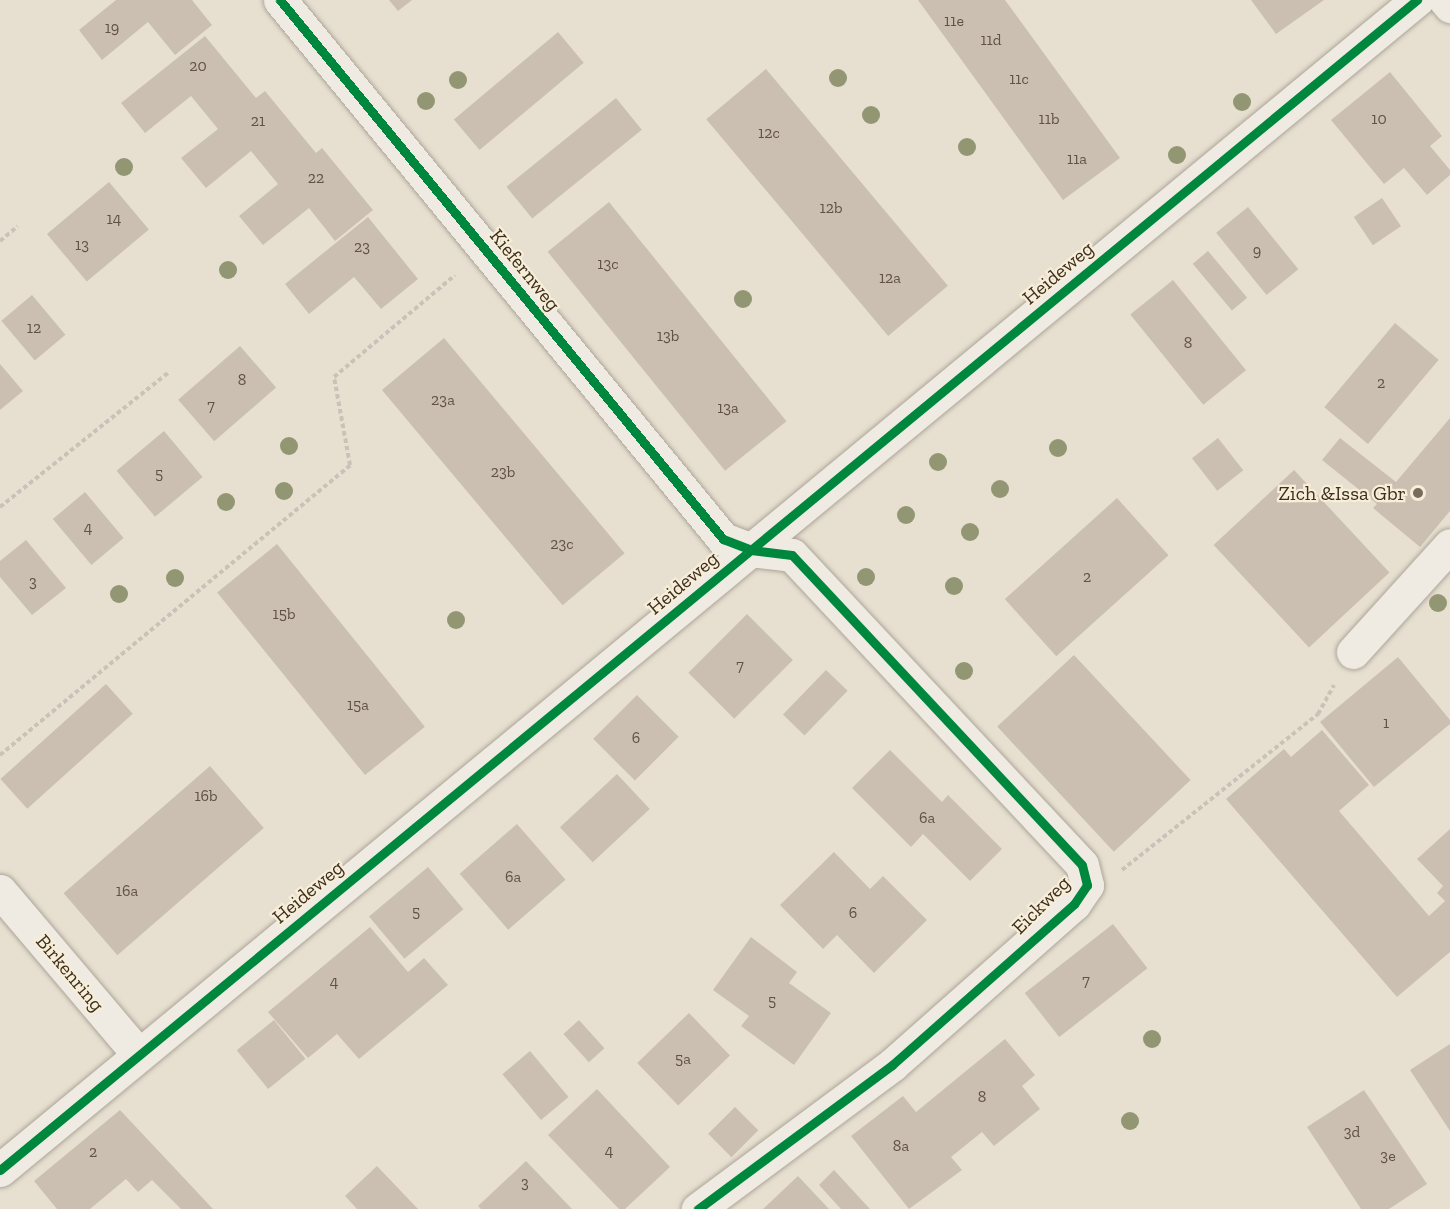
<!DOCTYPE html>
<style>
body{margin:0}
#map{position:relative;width:1450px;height:1209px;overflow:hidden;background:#e7e0d1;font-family:"Zilla Slab",serif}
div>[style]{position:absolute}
.building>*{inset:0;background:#cbbfb2;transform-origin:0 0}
.path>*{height:4px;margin-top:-2px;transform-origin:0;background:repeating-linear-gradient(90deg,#c8c2b9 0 4.5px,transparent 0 7.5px)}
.roads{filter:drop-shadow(0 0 2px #ada599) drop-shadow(0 0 2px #ada599)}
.minor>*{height:33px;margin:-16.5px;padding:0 16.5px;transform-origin:16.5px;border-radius:16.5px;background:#efebe3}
.cycleway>*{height:9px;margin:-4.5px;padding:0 4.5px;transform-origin:4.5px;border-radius:4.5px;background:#00873e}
.trees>*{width:18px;height:18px;margin:-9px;border-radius:50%;background:#929673}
.dots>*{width:16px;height:16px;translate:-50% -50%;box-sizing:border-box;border:3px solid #f7eed8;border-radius:50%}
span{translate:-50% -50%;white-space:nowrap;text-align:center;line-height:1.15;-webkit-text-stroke:4.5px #f7eed8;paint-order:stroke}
.number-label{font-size:16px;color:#605244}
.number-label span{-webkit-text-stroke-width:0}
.street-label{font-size:20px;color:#3d2e20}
.poi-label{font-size:20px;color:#3d2e20}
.right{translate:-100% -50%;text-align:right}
</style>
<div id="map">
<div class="building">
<div style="clip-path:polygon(116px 0,192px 0,212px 25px,175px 55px,148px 22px,102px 60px,79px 30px)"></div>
<div style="clip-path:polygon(389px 0,412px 0,398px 11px)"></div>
<div style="clip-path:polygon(918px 0,1005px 0,1120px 158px,1063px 200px)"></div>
<div style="clip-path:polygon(1251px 0,1324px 0,1276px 34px)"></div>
<div style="left:558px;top:32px;width:40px;height:136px;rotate:50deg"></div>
<div style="clip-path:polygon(205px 36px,256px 98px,265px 91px,316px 153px,322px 148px,373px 210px,335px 241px,309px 208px,263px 245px,239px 216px,278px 184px,251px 151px,206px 188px,181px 158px,218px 129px,191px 96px,145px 133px,121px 103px)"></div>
<div style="left:766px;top:69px;width:283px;height:78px;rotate:50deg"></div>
<div style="clip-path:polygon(1390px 72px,1442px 136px,1430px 146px,1450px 170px,1450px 175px,1427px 195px,1404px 168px,1384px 184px,1331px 120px)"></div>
<div style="left:616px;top:98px;width:41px;height:141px;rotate:51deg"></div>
<div style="left:109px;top:182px;width:62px;height:81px;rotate:50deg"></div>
<div style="left:1382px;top:198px;width:34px;height:34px;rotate:56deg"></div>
<div style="left:609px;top:202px;width:282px;height:79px;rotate:51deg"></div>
<div style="left:1248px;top:207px;width:80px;height:41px;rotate:51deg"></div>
<div style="clip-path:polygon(368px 217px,418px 279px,381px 309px,354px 277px,309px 314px,285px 284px)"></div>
<div style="left:1208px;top:251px;width:61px;height:20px;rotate:50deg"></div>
<div style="left:1173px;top:280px;width:116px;height:55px;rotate:51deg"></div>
<div style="left:32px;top:295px;width:52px;height:40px;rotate:50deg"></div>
<div style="left:1395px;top:323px;width:57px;height:110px;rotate:40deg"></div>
<div style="left:444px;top:338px;width:281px;height:81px;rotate:50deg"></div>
<div style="left:240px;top:346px;width:55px;height:82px;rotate:49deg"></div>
<div style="clip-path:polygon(0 364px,23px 391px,0 410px)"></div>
<div style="clip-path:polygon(1450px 418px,1450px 511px,1420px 547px,1373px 508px,1377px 504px,1322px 460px,1340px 438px,1396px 482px)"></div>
<div style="left:164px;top:431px;width:60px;height:62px;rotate:50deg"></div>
<div style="left:1218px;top:438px;width:41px;height:33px;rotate:52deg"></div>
<div style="left:1294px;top:470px;width:140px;height:110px;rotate:47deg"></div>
<div style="left:85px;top:492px;width:60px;height:42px;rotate:50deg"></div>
<div style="left:1117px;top:498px;width:77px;height:151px;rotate:48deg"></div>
<div style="clip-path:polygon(26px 540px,66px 588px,32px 615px,0 577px,0 561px)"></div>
<div style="left:277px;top:544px;width:235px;height:77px;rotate:51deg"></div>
<div style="left:747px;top:614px;width:65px;height:83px;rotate:45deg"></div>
<div style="left:1074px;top:655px;width:171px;height:105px;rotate:47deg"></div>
<div style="clip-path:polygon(1398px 657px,1450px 720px,1450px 724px,1374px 787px,1320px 722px)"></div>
<div style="left:826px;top:670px;width:30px;height:62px;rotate:44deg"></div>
<div style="left:106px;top:684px;width:40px;height:142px;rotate:48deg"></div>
<div style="left:637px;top:695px;width:59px;height:62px;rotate:45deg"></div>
<div style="clip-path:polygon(1322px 730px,1369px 785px,1339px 811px,1429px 916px,1445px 901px,1437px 893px,1443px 886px,1417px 859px,1450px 829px,1450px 952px,1397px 997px,1226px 799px,1284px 749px,1291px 757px)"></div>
<div style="clip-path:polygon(890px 750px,942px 802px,948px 795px,1002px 849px,970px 881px,923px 834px,911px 847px,852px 788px)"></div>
<div style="left:210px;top:766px;width:82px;height:194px;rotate:49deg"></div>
<div style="left:617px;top:774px;width:48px;height:78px;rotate:47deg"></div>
<div style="left:517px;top:824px;width:74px;height:76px;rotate:49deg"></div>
<div style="clip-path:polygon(834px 852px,870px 889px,883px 876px,927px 920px,874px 973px,837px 935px,823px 949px,780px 905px)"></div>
<div style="left:428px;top:867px;width:55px;height:77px;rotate:50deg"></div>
<div style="left:1113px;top:924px;width:56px;height:112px;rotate:52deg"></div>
<div style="clip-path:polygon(370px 927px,408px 972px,424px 958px,448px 985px,359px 1059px,337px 1034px,308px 1058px,268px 1012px)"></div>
<div style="clip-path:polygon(751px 937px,797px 972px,789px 983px,831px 1013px,794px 1065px,741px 1026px,749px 1016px,713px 990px)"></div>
<div style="left:689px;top:1013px;width:59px;height:72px;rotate:46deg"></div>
<div style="left:274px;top:1020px;width:50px;height:48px;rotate:51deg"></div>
<div style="left:579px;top:1020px;width:38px;height:21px;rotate:48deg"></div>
<div style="clip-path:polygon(1005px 1039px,1035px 1075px,1022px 1086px,1040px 1109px,994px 1146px,982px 1132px,951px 1157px,962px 1170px,909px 1209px,851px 1136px,903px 1096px,916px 1112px)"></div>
<div style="clip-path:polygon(1450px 1044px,1450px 1131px,1410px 1070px)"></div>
<div style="left:530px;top:1051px;width:60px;height:36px;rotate:50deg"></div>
<div style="clip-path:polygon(597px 1089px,670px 1167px,625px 1209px,619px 1209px,548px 1135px)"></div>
<div style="clip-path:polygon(1364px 1090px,1427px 1184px,1389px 1209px,1361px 1209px,1307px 1127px)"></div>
<div style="left:735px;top:1107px;width:33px;height:38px;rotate:45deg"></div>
<div style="clip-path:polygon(120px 1110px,213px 1209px,181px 1209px,152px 1180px,138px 1192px,126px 1179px,90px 1209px,57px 1209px,34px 1181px)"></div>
<div style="clip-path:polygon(526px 1161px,572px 1209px,481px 1209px,478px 1206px)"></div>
<div style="clip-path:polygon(377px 1166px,418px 1209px,357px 1209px,345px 1196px)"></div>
<div style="clip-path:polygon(834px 1170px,870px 1209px,841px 1209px,819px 1185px)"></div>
<div style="clip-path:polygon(798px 1176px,829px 1209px,763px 1209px)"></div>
</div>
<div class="path">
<div style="left:0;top:241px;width:23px;rotate:-40deg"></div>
<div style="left:0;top:507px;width:215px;rotate:-38.6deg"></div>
<div style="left:0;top:755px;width:455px;rotate:-39.6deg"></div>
<div style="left:350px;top:465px;width:89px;rotate:-100.3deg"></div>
<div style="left:334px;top:377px;width:158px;rotate:-40.1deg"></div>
<div style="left:1122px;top:870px;width:251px;rotate:-38.5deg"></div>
<div style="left:1318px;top:714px;width:33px;rotate:-61deg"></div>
</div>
<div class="roads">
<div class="minor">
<div style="left:280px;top:0;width:698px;rotate:50.58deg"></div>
<div style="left:723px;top:539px;width:30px;rotate:21deg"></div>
<div style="left:751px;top:550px;width:41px;rotate:7deg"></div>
<div style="left:792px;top:555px;width:424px;rotate:46.9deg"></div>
<div style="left:1082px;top:865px;width:21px;rotate:76deg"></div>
<div style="left:1087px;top:885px;width:23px;rotate:124deg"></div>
<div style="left:1074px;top:904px;width:243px;rotate:138.5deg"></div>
<div style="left:892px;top:1065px;width:242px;rotate:143.4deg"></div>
<div style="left:1445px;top:0;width:8px;rotate:50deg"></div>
<div style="left:1353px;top:652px;width:144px;rotate:-47.8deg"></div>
<div style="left:0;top:891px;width:215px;rotate:49.7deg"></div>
<div style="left:0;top:1170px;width:1838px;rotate:-39.55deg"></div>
</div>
</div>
<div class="cycleway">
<div style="left:280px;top:0;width:698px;rotate:50.58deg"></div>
<div style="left:723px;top:539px;width:30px;rotate:21deg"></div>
<div style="left:751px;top:550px;width:41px;rotate:7deg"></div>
<div style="left:792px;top:555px;width:424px;rotate:46.9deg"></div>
<div style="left:1082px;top:865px;width:21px;rotate:76deg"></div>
<div style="left:1087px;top:885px;width:23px;rotate:124deg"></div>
<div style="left:1074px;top:904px;width:243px;rotate:138.5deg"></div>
<div style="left:892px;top:1065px;width:242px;rotate:143.4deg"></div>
<div style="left:0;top:1170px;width:1838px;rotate:-39.55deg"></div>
</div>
<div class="trees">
<div style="left:838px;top:78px"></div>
<div style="left:458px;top:80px"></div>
<div style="left:426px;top:101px"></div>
<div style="left:1242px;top:102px"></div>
<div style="left:871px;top:115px"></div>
<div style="left:967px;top:147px"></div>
<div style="left:1177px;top:155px"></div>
<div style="left:124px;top:167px"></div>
<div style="left:228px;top:270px"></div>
<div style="left:743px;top:299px"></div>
<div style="left:289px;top:446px"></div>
<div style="left:1058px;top:448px"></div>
<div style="left:938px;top:462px"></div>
<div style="left:1000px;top:489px"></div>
<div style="left:284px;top:491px"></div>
<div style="left:226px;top:502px"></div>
<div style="left:906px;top:515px"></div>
<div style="left:970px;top:532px"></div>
<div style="left:866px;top:577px"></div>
<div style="left:175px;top:578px"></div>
<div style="left:954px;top:586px"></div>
<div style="left:119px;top:594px"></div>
<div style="left:1438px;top:603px"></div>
<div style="left:456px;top:620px"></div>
<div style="left:964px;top:671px"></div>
<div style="left:1152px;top:1039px"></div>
<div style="left:1130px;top:1121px"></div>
</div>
<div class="dots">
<div style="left:1418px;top:493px;background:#786c5e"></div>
</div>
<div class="number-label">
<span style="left:954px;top:21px">11e</span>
<span style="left:112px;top:28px">19</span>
<span style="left:991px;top:40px">11d</span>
<span style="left:198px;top:66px">20</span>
<span style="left:1019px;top:79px">11c</span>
<span style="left:1049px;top:119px">11b</span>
<span style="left:1379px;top:119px">10</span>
<span style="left:258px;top:121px">21</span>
<span style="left:769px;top:133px">12c</span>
<span style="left:1077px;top:159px">11a</span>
<span style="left:316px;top:178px">22</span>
<span style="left:831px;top:208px">12b</span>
<span style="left:114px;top:219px">14</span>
<span style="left:82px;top:245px">13</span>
<span style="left:362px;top:247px">23</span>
<span style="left:1257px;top:251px">9</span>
<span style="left:608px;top:264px">13c</span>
<span style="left:890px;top:278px">12a</span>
<span style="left:34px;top:328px">12</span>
<span style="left:668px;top:336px">13b</span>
<span style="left:1188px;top:343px">8</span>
<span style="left:242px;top:380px">8</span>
<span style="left:1381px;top:383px">2</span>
<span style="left:443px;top:400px">23a</span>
<span style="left:211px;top:406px">7</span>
<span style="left:728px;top:408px">13a</span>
<span style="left:503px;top:472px">23b</span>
<span style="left:159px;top:474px">5</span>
<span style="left:88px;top:528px">4</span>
<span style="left:562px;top:544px">23c</span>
<span style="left:1087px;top:577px">2</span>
<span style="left:33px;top:582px">3</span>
<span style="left:284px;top:614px">15b</span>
<span style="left:740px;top:666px">7</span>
<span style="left:358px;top:705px">15a</span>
<span style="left:1386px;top:723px">1</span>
<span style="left:636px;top:738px">6</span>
<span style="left:206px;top:796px">16b</span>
<span style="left:927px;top:818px">6a</span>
<span style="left:513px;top:877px">6a</span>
<span style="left:127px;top:891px">16a</span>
<span style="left:416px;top:912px">5</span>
<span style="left:853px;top:913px">6</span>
<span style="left:1086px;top:981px">7</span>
<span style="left:334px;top:982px">4</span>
<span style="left:772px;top:1001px">5</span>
<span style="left:683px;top:1059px">5a</span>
<span style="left:982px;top:1097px">8</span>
<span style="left:1352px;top:1132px">3d</span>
<span style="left:901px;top:1146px">8a</span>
<span style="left:609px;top:1151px">4</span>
<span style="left:93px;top:1152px">2</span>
<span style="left:1388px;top:1156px">3e</span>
<span style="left:525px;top:1183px">3</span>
</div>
<div class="street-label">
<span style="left:525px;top:270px;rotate:51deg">Kiefernweg</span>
<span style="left:1058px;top:273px;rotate:-40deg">Heideweg</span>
<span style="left:683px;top:583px;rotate:-40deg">Heideweg</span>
<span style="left:308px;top:892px;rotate:-40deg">Heideweg</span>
<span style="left:1041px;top:905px;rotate:-45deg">Eickweg</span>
<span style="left:70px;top:973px;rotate:50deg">Birkenring</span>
</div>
<div class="poi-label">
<span class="right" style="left:1406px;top:493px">Zich &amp;Issa Gbr</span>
</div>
</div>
